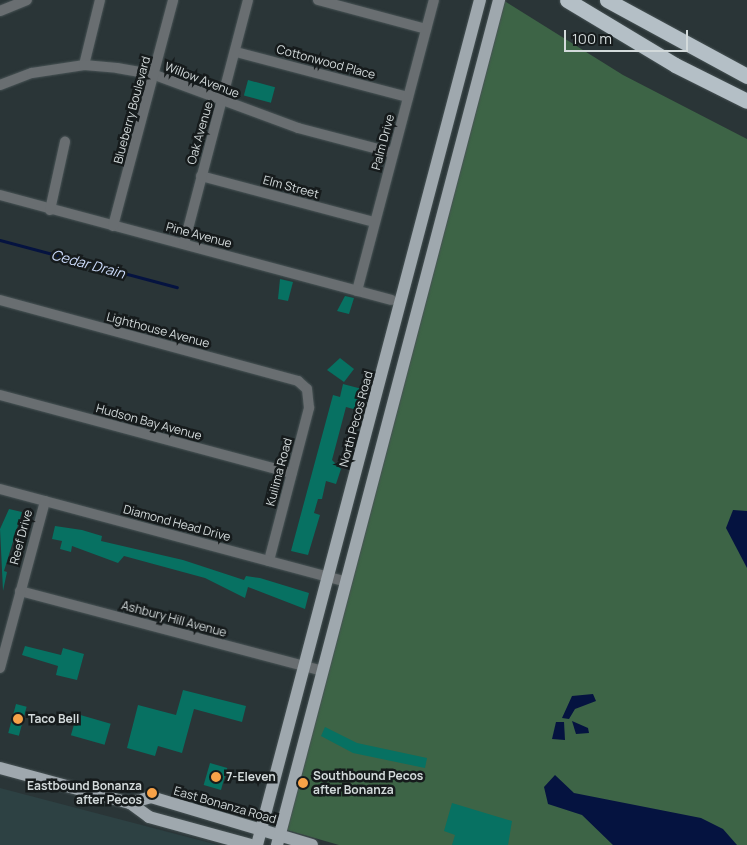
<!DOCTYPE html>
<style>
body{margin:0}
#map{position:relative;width:747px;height:845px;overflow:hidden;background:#2a3537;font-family:Manrope,sans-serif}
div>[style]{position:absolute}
.built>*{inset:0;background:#2d4143}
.green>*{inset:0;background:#3d6446}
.water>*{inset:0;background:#051340}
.stream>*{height:2.5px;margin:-1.25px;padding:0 1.25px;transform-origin:1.25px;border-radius:1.25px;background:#051340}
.building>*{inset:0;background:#077162;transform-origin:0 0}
.roads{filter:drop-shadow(0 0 1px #485355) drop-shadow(0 0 1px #485355)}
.minor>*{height:10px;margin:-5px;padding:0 5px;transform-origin:5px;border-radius:5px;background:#696e71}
.major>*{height:12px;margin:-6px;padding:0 6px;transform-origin:6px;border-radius:6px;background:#9fa8ae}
.highway>*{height:15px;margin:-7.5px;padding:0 7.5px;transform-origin:7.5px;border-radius:7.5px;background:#b4bfc6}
.dots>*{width:14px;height:14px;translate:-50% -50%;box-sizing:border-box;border:2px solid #161b1c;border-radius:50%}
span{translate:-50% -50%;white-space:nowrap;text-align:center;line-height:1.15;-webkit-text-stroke:5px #161b1c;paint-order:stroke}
.street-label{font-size:12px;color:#d3dadb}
.poi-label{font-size:12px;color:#d3dadb;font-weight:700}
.left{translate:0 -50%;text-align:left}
.right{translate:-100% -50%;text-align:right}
.water-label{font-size:14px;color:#ccdbfb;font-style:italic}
.scale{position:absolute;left:564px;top:30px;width:124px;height:22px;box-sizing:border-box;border:2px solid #d3dadb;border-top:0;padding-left:6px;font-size:15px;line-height:18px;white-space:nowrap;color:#d3dadb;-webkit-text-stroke:4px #161b1c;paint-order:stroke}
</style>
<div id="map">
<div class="built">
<div style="clip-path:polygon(0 788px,218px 845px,0 845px)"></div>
</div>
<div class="green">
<div style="clip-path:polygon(503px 0,623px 75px,747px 139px,747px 845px,339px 845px,287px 830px)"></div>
</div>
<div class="water">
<div style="clip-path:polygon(733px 510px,747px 511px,747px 568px,726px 528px)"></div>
<div style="clip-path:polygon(593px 694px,596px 701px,575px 709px,569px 719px,562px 718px,572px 696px)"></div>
<div style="clip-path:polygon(572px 721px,588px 728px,589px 733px,576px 734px)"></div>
<div style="clip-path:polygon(556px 722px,564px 722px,565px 740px,552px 739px)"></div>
<div style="clip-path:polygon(555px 775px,574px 793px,701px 818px,723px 829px,737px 845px,613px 845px,582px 815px,548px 804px,544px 787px)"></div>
</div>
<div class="stream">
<div style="left:0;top:240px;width:183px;rotate:14.9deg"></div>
</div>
<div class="building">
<div style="left:248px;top:80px;width:28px;height:16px;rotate:15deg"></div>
<div style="clip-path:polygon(280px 279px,293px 282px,288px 301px,278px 299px)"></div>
<div style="clip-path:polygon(345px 296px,354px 298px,349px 314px,337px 311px)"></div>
<div style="clip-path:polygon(340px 358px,354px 369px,344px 382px,327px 370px)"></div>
<div style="clip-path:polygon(343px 384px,362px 389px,357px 410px,346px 407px,332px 460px,341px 469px,336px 484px,326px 481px,322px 499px,318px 499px,314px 513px,320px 515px,308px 555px,291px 551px,333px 395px,340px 397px)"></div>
<div style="clip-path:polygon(9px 509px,22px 512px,4px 571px,7px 572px,3px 591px,0 529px)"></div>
<div style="clip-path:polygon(55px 526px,82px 530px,102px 536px,101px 541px,183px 560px,244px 580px,246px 576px,260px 578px,309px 593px,305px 609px,248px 587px,245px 598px,205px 578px,124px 556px,118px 563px,72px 546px,71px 552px,60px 549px,62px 541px,52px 539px)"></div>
<div style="clip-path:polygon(25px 646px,61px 655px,63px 648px,84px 654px,77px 680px,56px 675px,58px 666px,22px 655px)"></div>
<div style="clip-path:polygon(183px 690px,246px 706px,242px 722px,194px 709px,182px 753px,158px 746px,155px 756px,127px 748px,138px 705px,176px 715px)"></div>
<div style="left:16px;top:704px;width:11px;height:30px;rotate:15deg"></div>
<div style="left:77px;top:714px;width:35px;height:22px;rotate:16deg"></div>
<div style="clip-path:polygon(325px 727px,357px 743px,427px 758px,425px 768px,353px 753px,321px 736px)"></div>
<div style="left:210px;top:763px;width:18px;height:23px;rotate:16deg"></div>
<div style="clip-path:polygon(452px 803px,512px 821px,508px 845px,452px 845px,455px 835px,444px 831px)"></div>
</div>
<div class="roads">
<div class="minor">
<div style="left:318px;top:0;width:112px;rotate:15deg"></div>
<div style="left:0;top:11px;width:29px;rotate:-22deg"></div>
<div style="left:236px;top:52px;width:178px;rotate:14.7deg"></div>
<div style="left:84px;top:65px;width:67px;rotate:-76.2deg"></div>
<div style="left:0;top:85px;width:34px;rotate:-21deg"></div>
<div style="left:32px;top:73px;width:53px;rotate:-8.7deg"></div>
<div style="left:84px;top:65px;width:33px;rotate:5deg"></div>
<div style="left:117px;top:68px;width:39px;rotate:10deg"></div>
<div style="left:155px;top:75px;width:153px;rotate:20.3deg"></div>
<div style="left:298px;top:128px;width:98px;rotate:14.7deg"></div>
<div style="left:201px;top:176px;width:179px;rotate:14.9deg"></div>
<div style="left:0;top:195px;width:405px;rotate:15deg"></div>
<div style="left:50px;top:210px;width:70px;rotate:-77.6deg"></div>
<div style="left:113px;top:226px;width:234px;rotate:-75.1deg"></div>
<div style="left:184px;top:244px;width:252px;rotate:-75.3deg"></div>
<div style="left:357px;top:291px;width:301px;rotate:-75.2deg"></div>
<div style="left:0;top:300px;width:309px;rotate:15.2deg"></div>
<div style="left:298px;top:381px;width:12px;rotate:42deg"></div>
<div style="left:307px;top:389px;width:19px;rotate:84deg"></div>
<div style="left:309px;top:408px;width:158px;rotate:104.7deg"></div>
<div style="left:0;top:395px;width:302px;rotate:15deg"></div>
<div style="left:0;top:489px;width:358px;rotate:15deg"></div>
<div style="left:20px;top:591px;width:312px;rotate:14.8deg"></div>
<div style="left:0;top:668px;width:173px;rotate:-74.9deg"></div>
</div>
<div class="major">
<div style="left:0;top:768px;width:135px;rotate:15.1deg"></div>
<div style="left:130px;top:803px;width:24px;rotate:36deg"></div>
<div style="left:149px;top:817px;width:106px;rotate:15.4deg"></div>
<div style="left:130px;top:803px;width:22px;rotate:-16deg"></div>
<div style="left:151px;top:797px;width:168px;rotate:16.6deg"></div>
<div style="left:257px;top:845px;width:874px;rotate:-75.22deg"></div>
<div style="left:277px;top:845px;width:874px;rotate:-75.28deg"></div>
</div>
<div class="highway">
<div style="left:567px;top:0;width:126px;rotate:31deg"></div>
<div style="left:675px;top:65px;width:80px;rotate:26.6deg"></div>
<div style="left:607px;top:0;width:159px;rotate:28.5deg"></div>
</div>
</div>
<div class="dots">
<div style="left:18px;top:719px;background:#f7a248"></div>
<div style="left:216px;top:777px;background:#f7a248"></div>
<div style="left:303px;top:783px;background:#f7a248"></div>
<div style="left:152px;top:793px;background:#f7a248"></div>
</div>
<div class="street-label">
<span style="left:326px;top:62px;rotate:15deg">Cottonwood Place</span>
<span style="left:202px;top:80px;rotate:21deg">Willow Avenue</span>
<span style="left:132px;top:110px;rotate:-75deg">Blueberry Boulevard</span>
<span style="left:200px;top:133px;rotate:-74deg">Oak Avenue</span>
<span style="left:383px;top:142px;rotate:-75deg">Palm Drive</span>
<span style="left:291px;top:187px;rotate:15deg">Elm Street</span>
<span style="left:199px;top:235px;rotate:15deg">Pine Avenue</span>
<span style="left:158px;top:330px;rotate:15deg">Lighthouse Avenue</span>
<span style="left:356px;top:419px;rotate:-75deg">North Pecos Road</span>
<span style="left:149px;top:422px;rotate:15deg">Hudson Bay Avenue</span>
<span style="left:279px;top:472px;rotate:-75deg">Kuilima Road</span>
<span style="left:177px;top:523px;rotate:15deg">Diamond Head Drive</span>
<span style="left:21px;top:537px;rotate:-75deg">Reef Drive</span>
<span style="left:174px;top:619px;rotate:15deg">Ashbury Hill Avenue</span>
<span style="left:225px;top:805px;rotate:16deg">East Bonanza Road</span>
</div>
<div class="poi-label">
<span class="left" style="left:28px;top:719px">Taco Bell</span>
<span class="left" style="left:313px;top:783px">Southbound Pecos<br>after Bonanza</span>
<span class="left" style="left:226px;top:777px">7-Eleven</span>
<span class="right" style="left:142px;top:793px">Eastbound Bonanza<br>after Pecos</span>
</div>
<div class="water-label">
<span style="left:88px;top:264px;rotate:15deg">Cedar Drain</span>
</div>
<div class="scale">100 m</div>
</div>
